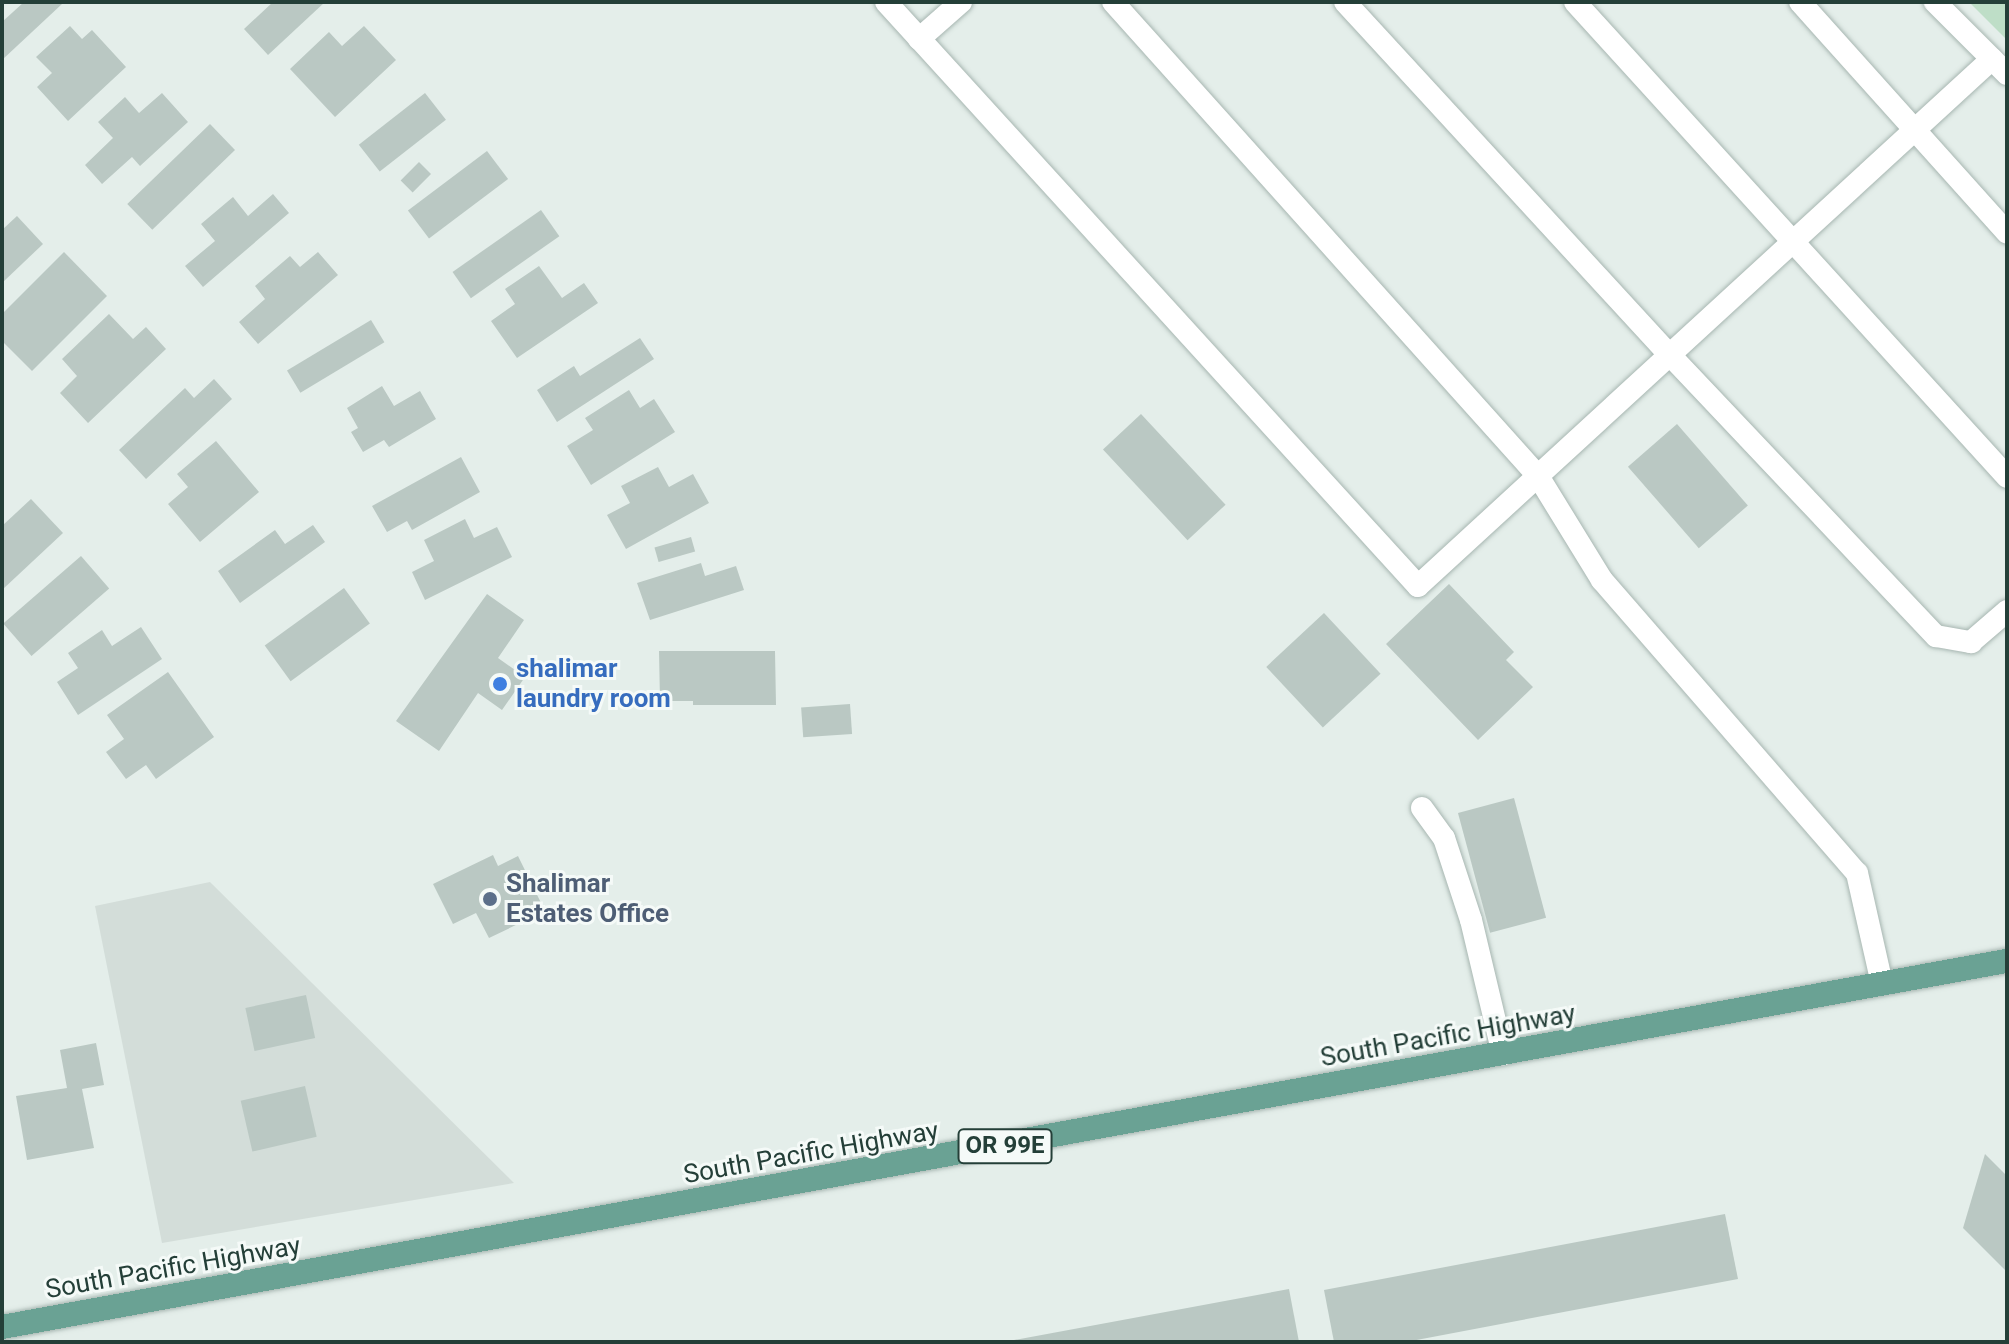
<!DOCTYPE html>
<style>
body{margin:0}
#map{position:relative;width:2009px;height:1344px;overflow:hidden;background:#e4eeea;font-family:Roboto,sans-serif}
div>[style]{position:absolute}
.built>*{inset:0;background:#d3ddd9}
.green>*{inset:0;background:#bedec7}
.building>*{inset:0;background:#bac8c3;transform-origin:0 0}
.roads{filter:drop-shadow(0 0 2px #a7b6b1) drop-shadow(0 0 2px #a7b6b1)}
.lane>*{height:22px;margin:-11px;padding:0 11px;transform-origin:11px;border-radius:11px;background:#fff}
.primary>*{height:24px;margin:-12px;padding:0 12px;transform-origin:12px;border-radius:12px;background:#6aa294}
.dots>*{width:22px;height:22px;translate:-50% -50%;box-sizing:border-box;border:4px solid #f5faf8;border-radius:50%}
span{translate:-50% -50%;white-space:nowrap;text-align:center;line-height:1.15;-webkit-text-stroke:6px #f5faf8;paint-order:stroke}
.shield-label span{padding:2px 6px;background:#f5faf8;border:2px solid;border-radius:6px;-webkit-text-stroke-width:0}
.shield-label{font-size:24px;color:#243f38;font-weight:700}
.shop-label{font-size:26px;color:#366cbe;font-weight:700}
.left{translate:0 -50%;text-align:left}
.service-label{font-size:26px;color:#4e5e75;font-weight:700}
.street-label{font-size:26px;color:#243f38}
.frame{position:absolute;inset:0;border:4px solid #243f38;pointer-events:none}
</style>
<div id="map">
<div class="built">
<div style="clip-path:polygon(210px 882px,514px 1183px,162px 1243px,95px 906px)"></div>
</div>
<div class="green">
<div style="clip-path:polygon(1969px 2px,2007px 2px,2007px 40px)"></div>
</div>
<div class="building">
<div style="clip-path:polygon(24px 2px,62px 4px,2px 60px,2px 22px)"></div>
<div style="clip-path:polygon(273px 2px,325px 2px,268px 55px,244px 29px)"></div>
<div style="clip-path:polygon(70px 26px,82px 39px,92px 30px,126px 67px,68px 121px,37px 87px,52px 73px,36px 57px)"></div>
<div style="clip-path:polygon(364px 26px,396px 60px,335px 117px,290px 69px,329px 32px,342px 46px)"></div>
<div style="clip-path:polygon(162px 93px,188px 122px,140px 166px,132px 157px,102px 184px,85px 165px,113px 138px,98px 122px,125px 97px,139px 113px)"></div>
<div style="left:425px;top:93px;width:34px;height:84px;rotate:52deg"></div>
<div style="left:210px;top:124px;width:36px;height:115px;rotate:46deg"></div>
<div style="left:487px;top:151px;width:35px;height:99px;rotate:53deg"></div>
<div style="left:419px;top:162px;width:17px;height:26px;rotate:45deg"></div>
<div style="clip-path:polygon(273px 194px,289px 213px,203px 287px,185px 266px,215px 241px,201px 224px,233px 197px,248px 216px)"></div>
<div style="left:541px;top:210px;width:32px;height:108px;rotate:55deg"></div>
<div style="clip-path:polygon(17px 216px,43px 244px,2px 283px,2px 230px)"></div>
<div style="clip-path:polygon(64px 252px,107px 296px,32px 371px,2px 341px,2px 314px)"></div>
<div style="clip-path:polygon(318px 252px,338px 275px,258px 344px,239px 322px,265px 299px,255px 286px,290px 256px,300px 267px)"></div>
<div style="clip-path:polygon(539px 266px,562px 298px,584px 283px,598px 303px,517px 358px,491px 321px,515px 304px,505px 289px)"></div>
<div style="clip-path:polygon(109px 314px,133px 339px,146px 327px,166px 349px,88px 423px,60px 393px,77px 376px,62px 359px)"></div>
<div style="left:371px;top:320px;width:26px;height:98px;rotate:59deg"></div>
<div style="clip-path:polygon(640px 338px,654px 359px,557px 422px,537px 390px,574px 366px,580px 376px)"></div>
<div style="clip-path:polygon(214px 379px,232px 399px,146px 479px,119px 450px,185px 388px,194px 398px)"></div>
<div style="clip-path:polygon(382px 386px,394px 406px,420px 391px,436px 419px,389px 447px,384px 440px,363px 452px,351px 432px,358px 428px,347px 408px)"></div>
<div style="clip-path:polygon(629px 390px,640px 408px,654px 399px,675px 432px,591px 485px,567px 446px,593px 430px,585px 418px)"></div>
<div style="left:1141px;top:414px;width:124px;height:52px;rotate:47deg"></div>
<div style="left:1677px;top:424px;width:108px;height:65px;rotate:49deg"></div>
<div style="clip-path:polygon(216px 441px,259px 492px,200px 542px,168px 504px,188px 487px,177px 474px)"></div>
<div style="clip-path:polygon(461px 457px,480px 492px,412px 530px,407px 521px,387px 532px,372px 506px)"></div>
<div style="clip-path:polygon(658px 467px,669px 487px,693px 474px,709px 503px,626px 549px,607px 515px,630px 503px,621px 486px)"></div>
<div style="clip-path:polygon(31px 499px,63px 533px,2px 590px,2px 526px)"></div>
<div style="clip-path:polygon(465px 519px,474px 538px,497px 527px,512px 557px,425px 600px,412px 572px,434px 561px,424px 540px)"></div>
<div style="clip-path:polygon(313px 525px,325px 542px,240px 603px,218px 571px,275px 530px,285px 544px)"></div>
<div style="left:691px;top:537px;width:15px;height:38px;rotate:74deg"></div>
<div style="left:81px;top:556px;width:43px;height:103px;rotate:49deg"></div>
<div style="clip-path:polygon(701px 563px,705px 576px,736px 566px,744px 590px,650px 620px,637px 583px)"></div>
<div style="clip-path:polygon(1449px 584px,1514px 652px,1506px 660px,1533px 687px,1478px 740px,1386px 644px)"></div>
<div style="left:344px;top:588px;width:44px;height:98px;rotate:54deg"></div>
<div style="clip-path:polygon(487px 594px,524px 620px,498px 658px,525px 677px,502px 710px,478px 693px,439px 751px,396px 721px)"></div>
<div style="left:1324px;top:613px;width:83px;height:79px;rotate:47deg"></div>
<div style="clip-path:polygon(141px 627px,162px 659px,78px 715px,57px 682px,78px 668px,68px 653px,102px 630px,112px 646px)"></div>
<div style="clip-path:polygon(659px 651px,775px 651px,776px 705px,693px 705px,693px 701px,660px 701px)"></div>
<div style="clip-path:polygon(168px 672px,214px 737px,156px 779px,146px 765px,126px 779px,106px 752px,124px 739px,107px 715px)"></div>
<div style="left:850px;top:704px;width:30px;height:49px;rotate:86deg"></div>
<div style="left:1514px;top:798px;width:124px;height:58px;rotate:75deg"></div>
<div style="clip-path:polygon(493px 855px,498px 866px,518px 856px,545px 911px,489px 938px,476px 913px,453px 924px,433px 884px)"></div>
<div style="left:306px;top:995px;width:44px;height:62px;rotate:78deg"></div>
<div style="clip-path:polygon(96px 1043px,104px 1085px,82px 1089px,94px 1148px,27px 1160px,16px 1096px,67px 1088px,60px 1050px)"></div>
<div style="left:305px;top:1086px;width:52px;height:66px;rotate:77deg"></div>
<div style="clip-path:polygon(1985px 1154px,2007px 1176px,2007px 1272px,1963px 1228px)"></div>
<div style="clip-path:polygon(1725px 1214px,1738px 1279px,1406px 1342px,1334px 1342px,1324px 1290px)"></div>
<div style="clip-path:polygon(1289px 1289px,1299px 1342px,1014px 1342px,1014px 1340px)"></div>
</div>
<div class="roads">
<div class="lane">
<div style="left:886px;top:2px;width:790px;rotate:47.67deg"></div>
<div style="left:1418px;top:586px;width:779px;rotate:-42.56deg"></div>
<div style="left:1992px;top:59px;width:81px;rotate:-135deg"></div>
<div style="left:1113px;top:2px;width:637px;rotate:48.12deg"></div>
<div style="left:1538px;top:476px;width:122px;rotate:58.4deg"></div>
<div style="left:1602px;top:580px;width:388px;rotate:49deg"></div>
<div style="left:1857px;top:873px;width:114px;rotate:77.3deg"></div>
<div style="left:1345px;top:2px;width:480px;rotate:47.4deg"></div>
<div style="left:1670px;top:355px;width:387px;rotate:46.6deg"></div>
<div style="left:1936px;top:636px;width:36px;rotate:10deg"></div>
<div style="left:1971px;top:642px;width:48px;rotate:-40.7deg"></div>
<div style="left:1575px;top:2px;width:642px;rotate:47.71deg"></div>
<div style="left:1800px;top:2px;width:310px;rotate:48.1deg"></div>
<div style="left:919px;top:39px;width:56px;rotate:-41.4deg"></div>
<div style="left:1992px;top:59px;width:21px;rotate:45deg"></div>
<div style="left:1422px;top:808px;width:37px;rotate:54deg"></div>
<div style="left:1444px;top:838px;width:86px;rotate:71.8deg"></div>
<div style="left:1471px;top:920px;width:138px;rotate:76.6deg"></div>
</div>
<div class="primary">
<div style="left:2px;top:1327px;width:2038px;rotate:-10.35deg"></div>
</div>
</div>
<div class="dots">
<div style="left:500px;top:684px;background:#3f7fe0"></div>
<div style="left:490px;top:899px;background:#5c6f8a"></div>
</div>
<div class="shield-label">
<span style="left:1005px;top:1146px">OR 99E</span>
</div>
<div class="shop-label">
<span class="left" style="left:516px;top:684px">shalimar<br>laundry room</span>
</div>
<div class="service-label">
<span class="left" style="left:506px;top:899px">Shalimar<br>Estates Office</span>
</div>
<div class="street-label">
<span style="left:1448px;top:1036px;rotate:-10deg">South Pacific Highway</span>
<span style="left:811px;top:1153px;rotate:-10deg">South Pacific Highway</span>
<span style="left:173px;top:1268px;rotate:-10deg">South Pacific Highway</span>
</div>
<div class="frame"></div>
</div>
